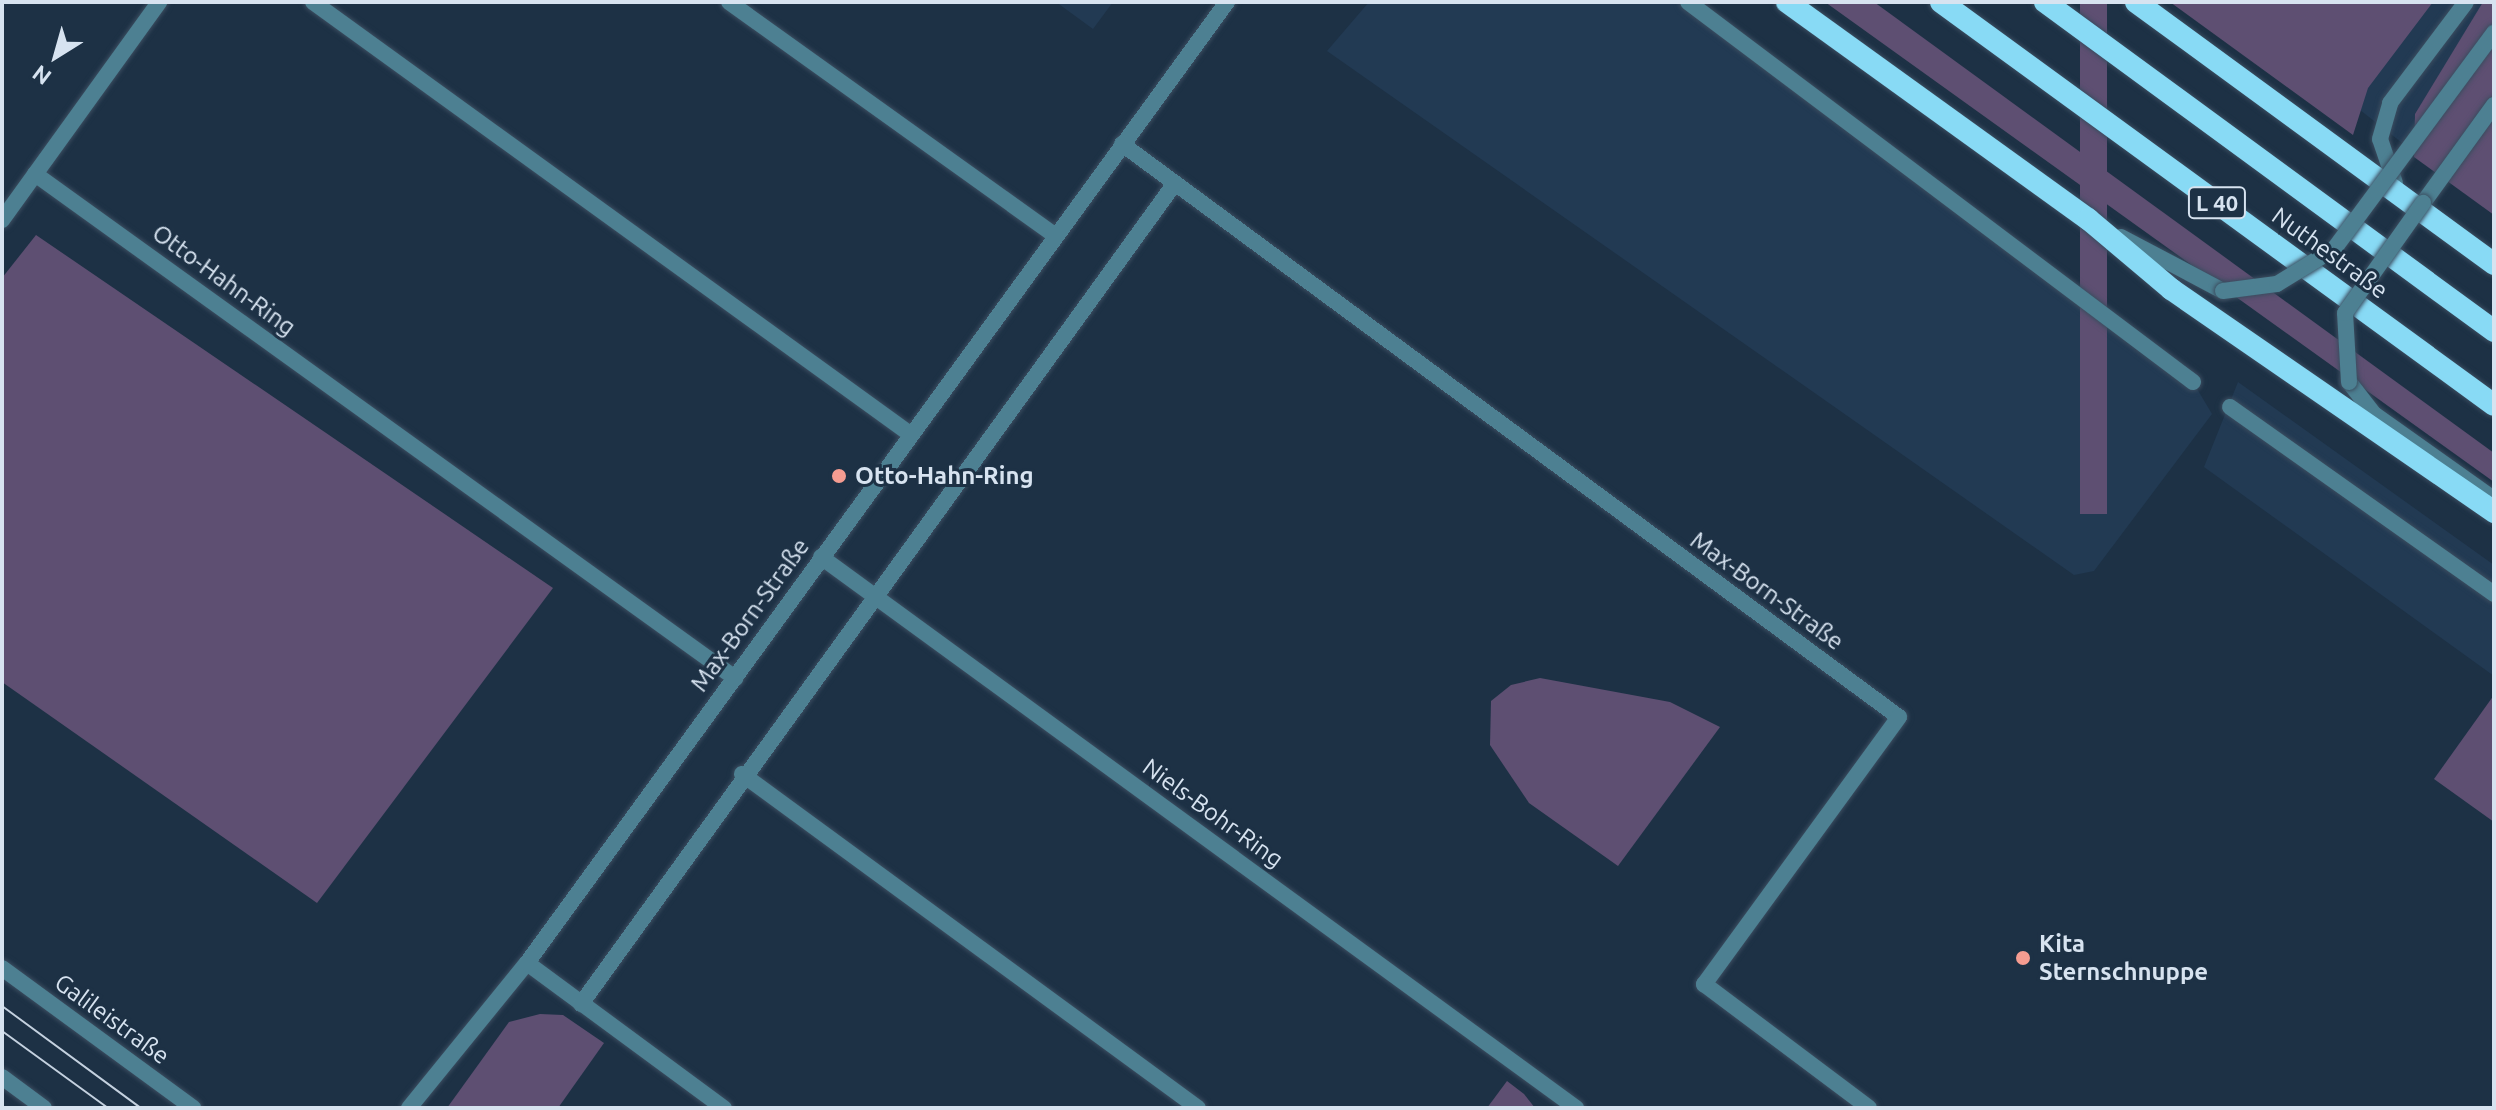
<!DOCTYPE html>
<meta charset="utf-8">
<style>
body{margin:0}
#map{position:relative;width:2496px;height:1110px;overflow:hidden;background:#1d3145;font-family:Ubuntu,sans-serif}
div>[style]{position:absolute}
.built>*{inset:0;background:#223a53}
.green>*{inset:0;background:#5e4f72;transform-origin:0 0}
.roads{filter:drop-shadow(0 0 2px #3b4d60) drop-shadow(0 0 2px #3b4d60)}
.service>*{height:16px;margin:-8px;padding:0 8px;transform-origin:8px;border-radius:8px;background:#4d8092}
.minor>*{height:16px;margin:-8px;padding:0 8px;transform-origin:8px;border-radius:8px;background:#4d8092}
.tertiary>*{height:16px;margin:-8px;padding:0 8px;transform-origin:8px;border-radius:8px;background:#4d8092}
.trunk>*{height:22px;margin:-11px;padding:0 11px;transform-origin:11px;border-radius:11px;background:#88daf5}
.tram>*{height:2px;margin:-1px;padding:0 1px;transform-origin:1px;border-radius:1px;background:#c4d1df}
.bridges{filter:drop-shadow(0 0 2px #3b4d60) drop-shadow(0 0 2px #3b4d60)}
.service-bridge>*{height:16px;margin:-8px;padding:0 8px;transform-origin:8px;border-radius:8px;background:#4d8092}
.dots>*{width:22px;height:22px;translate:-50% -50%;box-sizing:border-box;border:4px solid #1d3145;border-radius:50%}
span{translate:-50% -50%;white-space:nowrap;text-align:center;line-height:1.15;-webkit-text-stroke:6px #1d3145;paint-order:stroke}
.shield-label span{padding:2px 6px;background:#1d3145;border:2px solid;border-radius:6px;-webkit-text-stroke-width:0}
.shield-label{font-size:22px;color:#d7e3f0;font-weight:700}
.street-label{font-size:24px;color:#d7e3f0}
.poi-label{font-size:24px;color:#d7e3f0;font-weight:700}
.left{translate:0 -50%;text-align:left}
.frame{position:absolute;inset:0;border:4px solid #d7e3f0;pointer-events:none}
.north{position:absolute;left:16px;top:16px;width:80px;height:80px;-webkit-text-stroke:6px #1d3145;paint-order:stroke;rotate:217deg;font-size:22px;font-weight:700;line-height:32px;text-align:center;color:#d7e3f0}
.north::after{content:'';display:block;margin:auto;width:28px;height:36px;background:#d7e3f0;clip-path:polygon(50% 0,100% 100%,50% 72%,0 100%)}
</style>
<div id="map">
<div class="built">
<div style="clip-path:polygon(1056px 2px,1113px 2px,1093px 29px)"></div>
<div style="clip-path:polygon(1369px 2px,1688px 2px,2193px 382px,2212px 414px,2094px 571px,2074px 575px,1327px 51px)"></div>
<div style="clip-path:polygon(2375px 2px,2494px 2px,2494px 215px,2346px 99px)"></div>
<div style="clip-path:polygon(2238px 382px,2494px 565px,2494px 676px,2204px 467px)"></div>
</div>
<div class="green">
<div style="clip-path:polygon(1825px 2px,1874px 2px,2494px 453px,2494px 482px)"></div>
<div style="left:2080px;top:2px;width:27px;height:512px"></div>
<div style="clip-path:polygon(2170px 2px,2433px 2px,2368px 88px,2353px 135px)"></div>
<div style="clip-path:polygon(2483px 2px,2494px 2px,2494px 215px,2414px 157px,2415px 114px)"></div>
<div style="clip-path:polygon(36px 235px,553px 588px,317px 903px,2px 682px,2px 278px)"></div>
<div style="clip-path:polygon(1540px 678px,1670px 702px,1720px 727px,1618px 866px,1529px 803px,1490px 745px,1491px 701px,1511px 685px)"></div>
<div style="clip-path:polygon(2494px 695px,2494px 822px,2434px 779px)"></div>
<div style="clip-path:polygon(540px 1014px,563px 1015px,604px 1043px,558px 1108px,447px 1108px,509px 1022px)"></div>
<div style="clip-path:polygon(1507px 1081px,1524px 1094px,1535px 1108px,1487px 1108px)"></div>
</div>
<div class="roads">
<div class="service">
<div style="left:2395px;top:183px;width:46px;rotate:-108.8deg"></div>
<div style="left:2380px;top:139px;width:37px;rotate:-74deg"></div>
<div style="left:2390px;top:103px;width:126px;rotate:-53deg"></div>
<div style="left:2423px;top:203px;width:121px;rotate:-54.1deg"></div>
<div style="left:2121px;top:237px;width:115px;rotate:27.9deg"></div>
<div style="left:2349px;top:382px;width:41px;rotate:52deg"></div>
<div style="left:2374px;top:414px;width:145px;rotate:35.4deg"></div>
<div style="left:2230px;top:407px;width:324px;rotate:35.3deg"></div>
<div style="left:821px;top:557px;width:935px;rotate:36.12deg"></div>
<div style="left:742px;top:774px;width:565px;rotate:36.22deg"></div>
<div style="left:527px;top:963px;width:245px;rotate:36.4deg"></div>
<div style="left:581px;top:1004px;width:1013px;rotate:-54.11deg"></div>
</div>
<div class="minor">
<div style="left:313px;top:2px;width:737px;rotate:35.89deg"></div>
<div style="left:729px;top:2px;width:401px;rotate:35.6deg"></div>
<div style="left:1688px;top:2px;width:632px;rotate:36.96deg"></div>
<div style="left:1122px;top:144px;width:965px;rotate:36.41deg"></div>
<div style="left:1899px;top:717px;width:331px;rotate:126.1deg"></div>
<div style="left:1704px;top:984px;width:206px;rotate:36.9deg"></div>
<div style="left:35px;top:174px;width:863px;rotate:35.75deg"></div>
<div style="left:2px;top:220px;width:269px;rotate:-54.2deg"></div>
<div style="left:2px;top:968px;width:237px;rotate:36.2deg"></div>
<div style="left:2px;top:1077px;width:52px;rotate:36.4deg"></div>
</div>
<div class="tertiary">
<div style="left:409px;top:1108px;width:187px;rotate:-50.9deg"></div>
<div style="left:527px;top:963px;width:1189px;rotate:-53.93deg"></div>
</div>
<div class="trunk">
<div style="left:1787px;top:2px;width:371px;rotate:35.8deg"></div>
<div style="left:2088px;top:219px;width:109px;rotate:40.1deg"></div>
<div style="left:2171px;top:289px;width:393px;rotate:34.6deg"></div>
<div style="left:1941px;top:2px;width:684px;rotate:36.08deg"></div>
<div style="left:2045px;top:2px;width:557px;rotate:36.23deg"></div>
<div style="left:2136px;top:2px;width:444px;rotate:36.2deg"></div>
</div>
</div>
<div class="tram">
<div style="left:2px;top:1006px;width:172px;rotate:36.3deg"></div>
<div style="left:2px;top:1031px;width:131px;rotate:36deg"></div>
</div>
<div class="bridges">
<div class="service-bridge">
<div style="left:2223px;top:291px;width:54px;rotate:-7.4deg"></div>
<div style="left:2277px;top:284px;width:67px;rotate:-31.6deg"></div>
<div style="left:2334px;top:249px;width:269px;rotate:-53.5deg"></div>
<div style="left:2349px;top:382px;width:69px;rotate:-93.3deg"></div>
<div style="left:2345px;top:313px;width:135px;rotate:-54.7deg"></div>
</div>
</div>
<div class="dots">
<div style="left:839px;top:476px;background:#f59c91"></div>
<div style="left:2023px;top:958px;background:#f59c91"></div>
</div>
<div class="shield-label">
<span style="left:2217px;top:203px">L 40</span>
</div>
<div class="street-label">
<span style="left:2330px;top:253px;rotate:36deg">Nuthestraße</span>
<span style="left:224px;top:280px;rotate:36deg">Otto-Hahn-Ring</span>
<span style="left:1767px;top:591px;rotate:36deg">Max-Born-Straße</span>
<span style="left:750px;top:615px;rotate:-54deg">Max-Born-Straße</span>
<span style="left:1213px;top:813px;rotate:36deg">Niels-Bohr-Ring</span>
<span style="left:112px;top:1019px;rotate:36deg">Galileistraße</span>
</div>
<div class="poi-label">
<span class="left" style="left:855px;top:476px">Otto-Hahn-Ring</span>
<span class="left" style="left:2039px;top:958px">Kita<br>Sternschnuppe</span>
</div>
<div class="frame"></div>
<div class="north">N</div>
</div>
